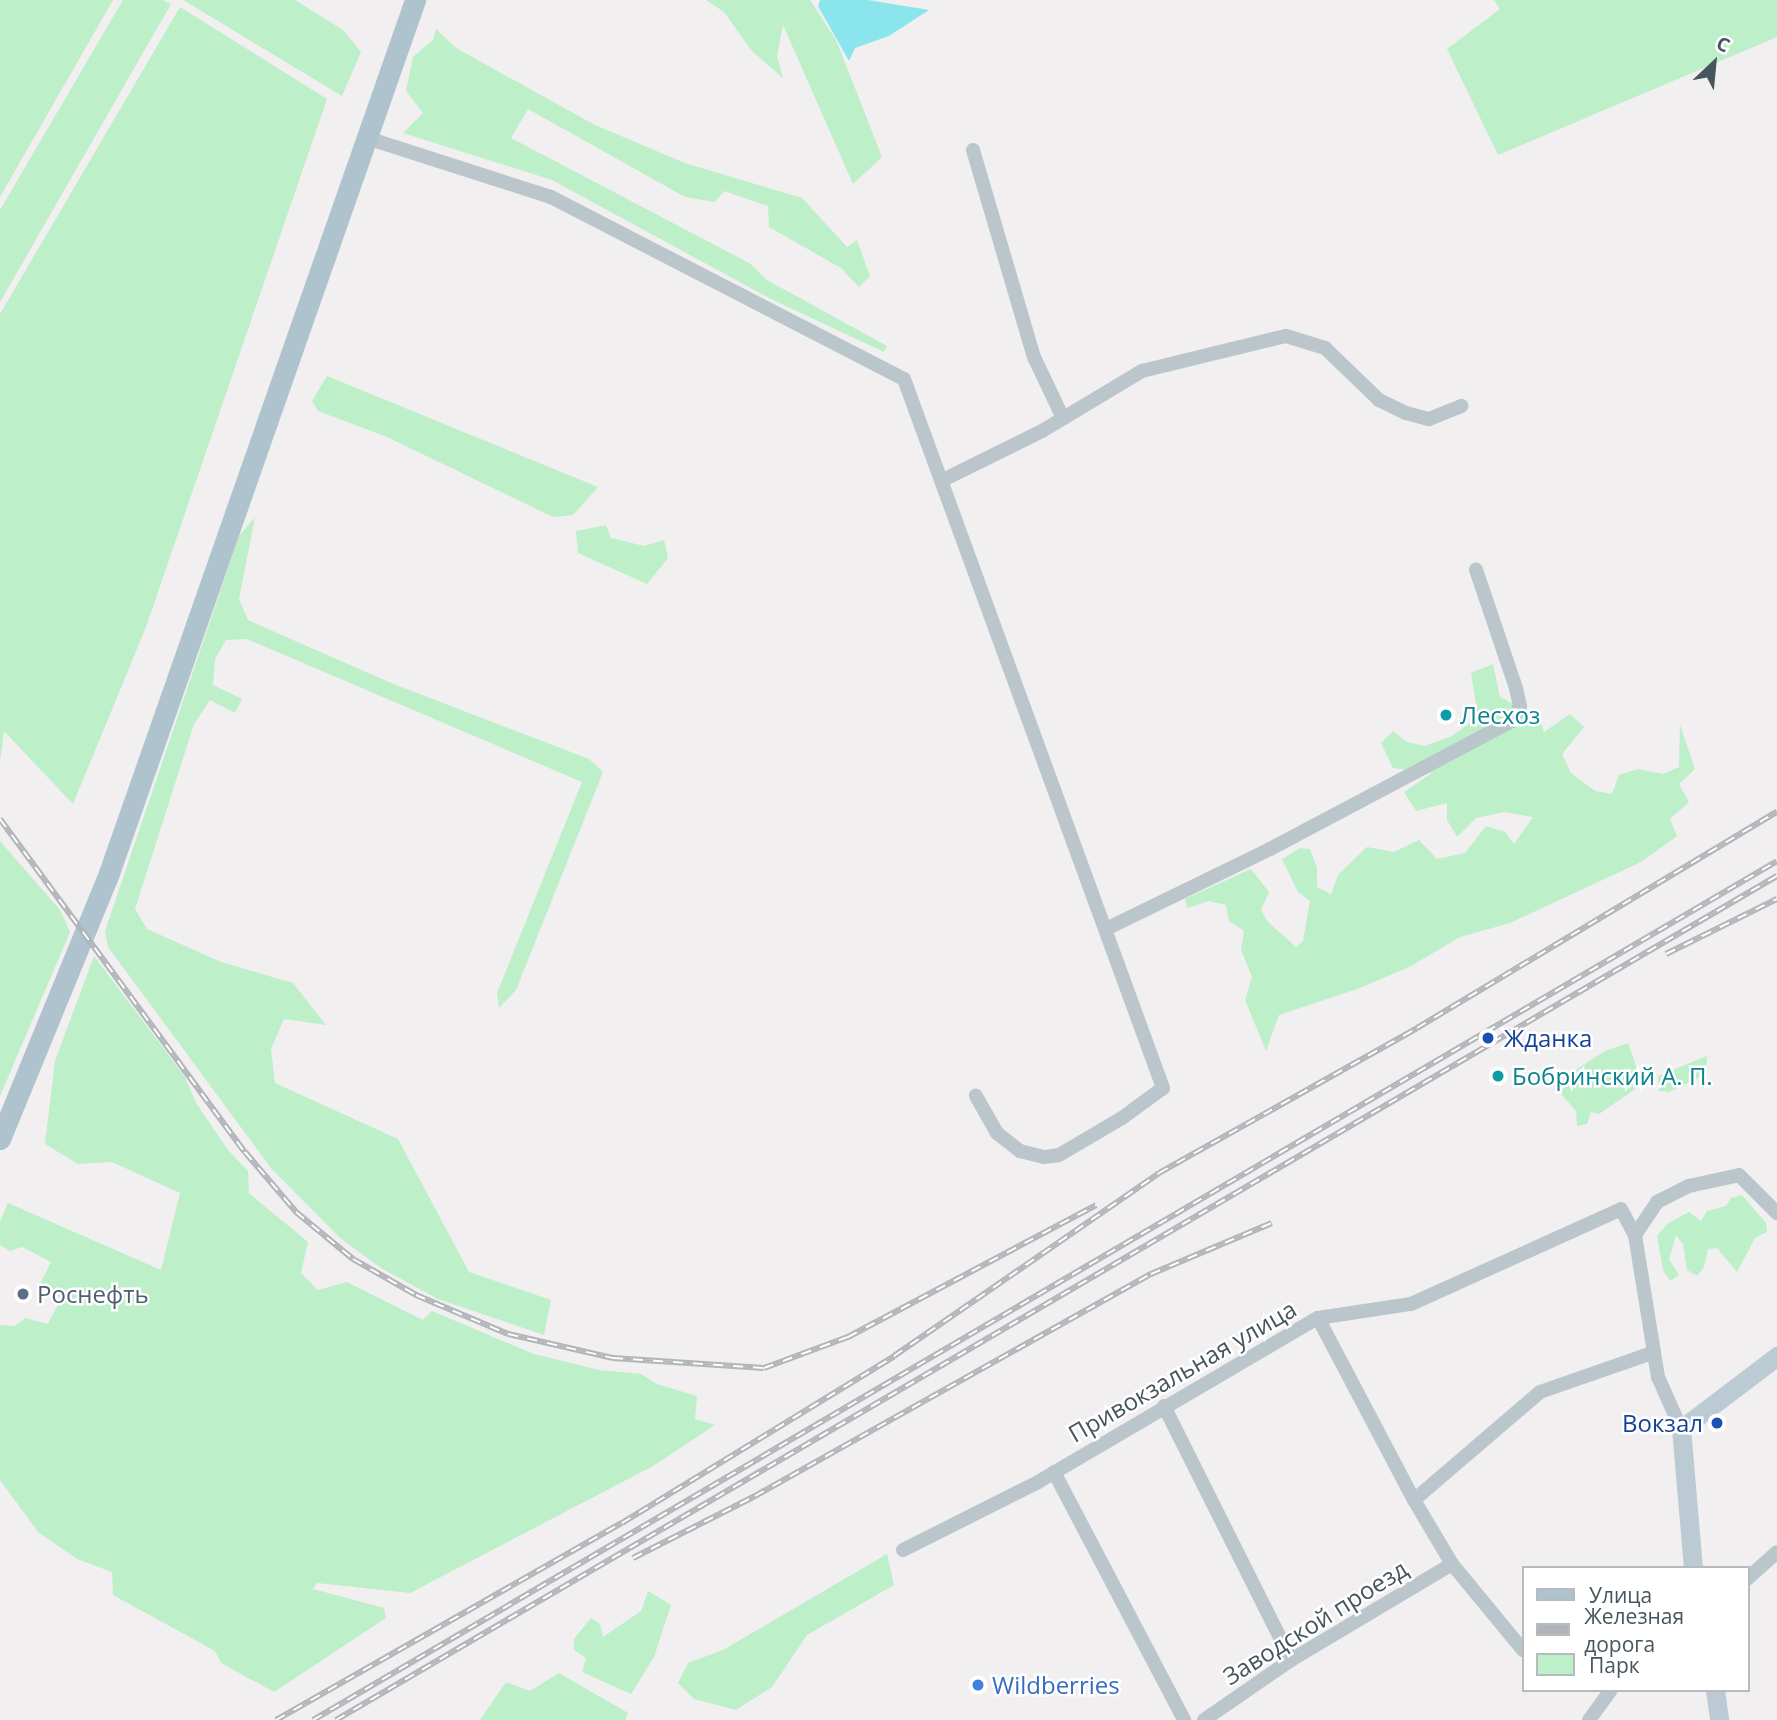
<!DOCTYPE html>
<meta charset="utf-8">
<style>
body{margin:0}
#map{position:relative;width:1777px;height:1720px;overflow:hidden;background:#f1efef;font-family:"Open Sans",sans-serif}
div>[style]{position:absolute}
.green>*{inset:0;background:#bdefc9}
.water>*{inset:0;background:#8ae6ec}
.street>*{height:14px;margin:-7px;padding:0 7px;transform-origin:7px;border-radius:7px;background:#bac6cc}
.secondary>*{height:19px;margin:-9.5px;padding:0 9.5px;transform-origin:9.5px;border-radius:9.5px;background:#bccad3}
.primary>*{height:21px;margin:-10.5px;padding:0 10.5px;transform-origin:10.5px;border-radius:10.5px;background:#aec3ce}
.rail>*{height:6px;margin-top:-3px;transform-origin:0;background:repeating-linear-gradient(90deg,#fff 0 10px,#b1b5b9 0 20px);box-sizing:border-box;border-block:2px solid #b1b5b9}
.dots>*{width:19px;height:19px;translate:-50% -50%;box-sizing:border-box;border:4px solid #fff;border-radius:50%}
span{translate:-50% -50%;white-space:nowrap;text-align:center;line-height:1.15;-webkit-text-stroke:5px #fff;paint-order:stroke}
.culture-label{font-size:24px;color:#0d838f}
.left{translate:0 -50%;text-align:left}
.transit-label{font-size:24px;color:#164399}
.right{translate:-100% -50%;text-align:right}
.service-label{font-size:24px;color:#4e5e75}
.street-label{font-size:24px;color:#47555c}
.shop-label{font-size:24px;color:#366cbe}
.legend{position:absolute;left:1522px;top:1566px;width:228px;height:126px;box-sizing:border-box;background:#fff;border:2px solid #b5bbbe;margin:0;padding:9px 12px;list-style:none;font-size:21px;color:#47555c}
.legend li{display:flex;align-items:center;gap:14px;height:35px}
.legend b{width:35px;border:2px solid #b5bbbe}
.north{position:absolute;left:1679px;top:28px;width:70px;height:70px;-webkit-text-stroke:5px #fff;paint-order:stroke;rotate:26deg;font-size:19px;font-weight:700;line-height:28px;text-align:center;color:#47555c}
.north::after{content:'';display:block;margin:auto;width:24px;height:32px;background:#47555c;clip-path:polygon(50% 0,100% 100%,50% 72%,0 100%)}
</style>
<div id="map">
<div class="green">
<div style="clip-path:polygon(0 0,113px 0,0 197px)"></div>
<div style="clip-path:polygon(123px 0,163px 0,171px 4px,0 302px,0 210px)"></div>
<div style="clip-path:polygon(183px 0,295px 0,343px 30px,361px 52px,342px 96px)"></div>
<div style="clip-path:polygon(706px 0,810px 0,836px 40px,882px 157px,853px 184px,783px 25px,777px 56px,783px 78px,751px 50px,724px 12px)"></div>
<div style="clip-path:polygon(1494px 0,1777px 0,1777px 37px,1498px 155px,1447px 49px,1500px 9px)"></div>
<div style="clip-path:polygon(180px 7px,327px 99px,146px 627px,73px 804px,4px 731px,0 762px,0 314px)"></div>
<div style="clip-path:polygon(436px 29px,456px 48px,595px 125px,685px 163px,802px 198px,847px 247px,857px 240px,870px 276px,859px 287px,841px 268px,769px 227px,768px 206px,724px 191px,715px 202px,685px 197px,528px 109px,511px 138px,751px 264px,767px 280px,887px 346px,884px 352px,771px 299px,552px 180px,403px 133px,423px 113px,406px 91px,413px 57px,433px 40px)"></div>
<div style="clip-path:polygon(327px 376px,598px 487px,573px 515px,553px 517px,387px 437px,318px 411px,312px 401px)"></div>
<div style="clip-path:polygon(255px 517px,239px 599px,248px 620px,391px 683px,589px 759px,603px 772px,516px 990px,499px 1008px,497px 993px,582px 782px,247px 639px,226px 640px,215px 659px,213px 685px,242px 699px,235px 713px,210px 700px,194px 724px,135px 909px,147px 929px,221px 962px,293px 983px,326px 1025px,284px 1019px,271px 1049px,275px 1083px,398px 1139px,469px 1272px,551px 1300px,544px 1335px,438px 1299px,381px 1268px,340px 1238px,271px 1168px,108px 947px,105px 931px,239px 536px)"></div>
<div style="clip-path:polygon(606px 525px,611px 538px,644px 546px,664px 540px,668px 558px,647px 584px,578px 553px,576px 531px)"></div>
<div style="clip-path:polygon(1493px 664px,1500px 697px,1539px 717px,1544px 732px,1570px 714px,1584px 727px,1562px 754px,1571px 773px,1595px 791px,1612px 794px,1619px 775px,1638px 769px,1663px 774px,1679px 767px,1680px 725px,1695px 769px,1679px 784px,1689px 802px,1670px 819px,1677px 836px,1641px 862px,1510px 923px,1460px 937px,1411px 966px,1360px 988px,1279px 1015px,1266px 1051px,1245px 1000px,1252px 977px,1241px 950px,1244px 931px,1229px 921px,1226px 905px,1209px 901px,1187px 908px,1185px 899px,1251px 869px,1269px 892px,1261px 910px,1267px 921px,1296px 947px,1303px 941px,1310px 901px,1298px 892px,1282px 859px,1300px 848px,1310px 849px,1317px 868px,1317px 887px,1331px 894px,1338px 875px,1367px 847px,1394px 852px,1419px 840px,1437px 859px,1465px 853px,1486px 826px,1505px 832px,1514px 844px,1533px 817px,1504px 812px,1476px 818px,1457px 837px,1447px 820px,1447px 803px,1416px 811px,1404px 792px,1432px 773px,1393px 768px,1381px 743px,1393px 731px,1407px 742px,1425px 746px,1452px 736px,1478px 717px,1471px 673px)"></div>
<div style="clip-path:polygon(0 841px,60px 910px,70px 932px,0 1096px)"></div>
<div style="clip-path:polygon(94px 956px,185px 1077px,196px 1103px,228px 1150px,248px 1171px,249px 1193px,308px 1242px,301px 1273px,318px 1290px,347px 1282px,423px 1320px,432px 1311px,534px 1354px,599px 1370px,641px 1374px,657px 1384px,697px 1396px,695px 1419px,715px 1425px,653px 1466px,410px 1593px,317px 1583px,313px 1589px,384px 1608px,386px 1618px,274px 1692px,221px 1663px,215px 1651px,113px 1595px,112px 1572px,77px 1559px,38px 1532px,0 1480px,0 1325px,15px 1326px,25px 1318px,48px 1324px,61px 1298px,39px 1286px,51px 1262px,22px 1247px,10px 1251px,0 1245px,0 1222px,8px 1203px,161px 1270px,180px 1193px,112px 1162px,78px 1164px,45px 1144px,55px 1061px)"></div>
<div style="clip-path:polygon(1628px 1043px,1638px 1072px,1634px 1090px,1599px 1114px,1591px 1112px,1587px 1124px,1577px 1126px,1576px 1111px,1561px 1094px,1569px 1074px,1605px 1051px)"></div>
<div style="clip-path:polygon(1707px 1056px,1706px 1071px,1698px 1078px,1669px 1092px,1659px 1091px,1658px 1076px)"></div>
<div style="clip-path:polygon(1742px 1195px,1766px 1223px,1767px 1232px,1755px 1238px,1737px 1272px,1717px 1248px,1708px 1249px,1704px 1267px,1697px 1276px,1687px 1270px,1683px 1244px,1676px 1235px,1669px 1259px,1679px 1275px,1670px 1281px,1663px 1270px,1657px 1236px,1667px 1224px,1689px 1212px,1701px 1221px,1707px 1211px,1726px 1206px,1731px 1198px)"></div>
<div style="clip-path:polygon(887px 1554px,894px 1585px,807px 1635px,772px 1687px,736px 1710px,694px 1699px,678px 1683px,688px 1663px,723px 1650px)"></div>
<div style="clip-path:polygon(648px 1591px,671px 1605px,654px 1657px,631px 1694px,582px 1672px,586px 1658px,574px 1650px,574px 1639px,591px 1618px,600px 1624px,603px 1637px,641px 1611px)"></div>
<div style="clip-path:polygon(559px 1673px,628px 1713px,625px 1720px,480px 1720px,506px 1682px,530px 1691px)"></div>
</div>
<div class="water">
<div style="clip-path:polygon(820px 0,868px 0,929px 10px,889px 36px,855px 48px,849px 61px,818px 6px)"></div>
</div>
<div class="street">
<div style="left:367px;top:138px;width:193px;rotate:17.8deg"></div>
<div style="left:551px;top:197px;width:397px;rotate:27.3deg"></div>
<div style="left:904px;top:379px;width:755px;rotate:69.93deg"></div>
<div style="left:1163px;top:1088px;width:51px;rotate:143.8deg"></div>
<div style="left:1122px;top:1118px;width:73px;rotate:149.6deg"></div>
<div style="left:1059px;top:1155px;width:15px;rotate:172deg"></div>
<div style="left:1044px;top:1157px;width:25px;rotate:-166deg"></div>
<div style="left:1020px;top:1151px;width:29px;rotate:-142deg"></div>
<div style="left:997px;top:1133px;width:43px;rotate:-119.6deg"></div>
<div style="left:973px;top:150px;width:216px;rotate:73.6deg"></div>
<div style="left:1034px;top:357px;width:68px;rotate:64.6deg"></div>
<div style="left:943px;top:480px;width:110px;rotate:-26.3deg"></div>
<div style="left:1042px;top:431px;width:117px;rotate:-31deg"></div>
<div style="left:1142px;top:371px;width:148px;rotate:-13.7deg"></div>
<div style="left:1286px;top:336px;width:41px;rotate:17.1deg"></div>
<div style="left:1325px;top:348px;width:75px;rotate:43.9deg"></div>
<div style="left:1379px;top:400px;width:30px;rotate:26deg"></div>
<div style="left:1406px;top:413px;width:24px;rotate:15deg"></div>
<div style="left:1429px;top:419px;width:35px;rotate:-22deg"></div>
<div style="left:1106px;top:929px;width:182px;rotate:-26deg"></div>
<div style="left:1270px;top:849px;width:274px;rotate:-27.9deg"></div>
<div style="left:1512px;top:721px;width:17px;rotate:-62deg"></div>
<div style="left:1520px;top:706px;width:18px;rotate:-103deg"></div>
<div style="left:1516px;top:688px;width:125px;rotate:-108.7deg"></div>
<div style="left:1635px;top:1235px;width:40px;rotate:-56deg"></div>
<div style="left:1657px;top:1202px;width:36px;rotate:-27deg"></div>
<div style="left:1689px;top:1186px;width:51px;rotate:-12.4deg"></div>
<div style="left:1739px;top:1175px;width:54px;rotate:45deg"></div>
<div style="left:1318px;top:1318px;width:206px;rotate:62.2deg"></div>
<div style="left:1414px;top:1500px;width:166px;rotate:-40.6deg"></div>
<div style="left:1540px;top:1392px;width:119px;rotate:-19.2deg"></div>
<div style="left:1164px;top:1406px;width:284px;rotate:63.4deg"></div>
<div style="left:1054px;top:1472px;width:280px;rotate:62.3deg"></div>
<div style="left:1414px;top:1500px;width:74px;rotate:59.3deg"></div>
<div style="left:1452px;top:1564px;width:112px;rotate:50.5deg"></div>
<div style="left:903px;top:1550px;width:151px;rotate:-26.7deg"></div>
<div style="left:1038px;top:1482px;width:324px;rotate:-30.4deg"></div>
<div style="left:1318px;top:1318px;width:94px;rotate:-8.6deg"></div>
<div style="left:1411px;top:1304px;width:230px;rotate:-24.3deg"></div>
<div style="left:1621px;top:1209px;width:30px;rotate:62deg"></div>
<div style="left:1635px;top:1235px;width:144px;rotate:80.8deg"></div>
<div style="left:1658px;top:1377px;width:57px;rotate:66.1deg"></div>
<div style="left:1747px;top:1579px;width:40px;rotate:-42deg"></div>
<div style="left:1204px;top:1720px;width:106px;rotate:-34.6deg"></div>
<div style="left:1291px;top:1660px;width:187px;rotate:-30.8deg"></div>
<div style="left:1589px;top:1720px;width:37px;rotate:-54deg"></div>
</div>
<div class="secondary">
<div style="left:1693px;top:1568px;width:140px;rotate:-94.9deg"></div>
<div style="left:1681px;top:1429px;width:121px;rotate:-37.2deg"></div>
<div style="left:1715px;top:1690px;width:30px;rotate:82deg"></div>
</div>
<div class="primary">
<div style="left:0;top:1139px;width:287px;rotate:-67.7deg"></div>
<div style="left:109px;top:873px;width:925px;rotate:-70.68deg"></div>
</div>
<div class="rail">
<div style="left:0;top:819px;width:413px;rotate:53.7deg"></div>
<div style="left:245px;top:1152px;width:79px;rotate:49.6deg"></div>
<div style="left:296px;top:1212px;width:74px;rotate:39.5deg"></div>
<div style="left:353px;top:1259px;width:73px;rotate:29.7deg"></div>
<div style="left:416px;top:1295px;width:100px;rotate:23deg"></div>
<div style="left:508px;top:1334px;width:108px;rotate:12.9deg"></div>
<div style="left:613px;top:1358px;width:151px;rotate:3.8deg"></div>
<div style="left:764px;top:1368px;width:90px;rotate:-20.3deg"></div>
<div style="left:848px;top:1337px;width:281px;rotate:-28deg"></div>
<div style="left:1666px;top:954px;width:124px;rotate:-26.4deg"></div>
<div style="left:633px;top:1558px;width:137px;rotate:-26.9deg"></div>
<div style="left:755px;top:1496px;width:454px;rotate:-29.3deg"></div>
<div style="left:1151px;top:1274px;width:131px;rotate:-22.9deg"></div>
<div style="left:276px;top:1720px;width:398px;rotate:-29.7deg"></div>
<div style="left:622px;top:1523px;width:319px;rotate:-31.5deg"></div>
<div style="left:894px;top:1356px;width:322px;rotate:-34.6deg"></div>
<div style="left:1159px;top:1173px;width:296px;rotate:-29.3deg"></div>
<div style="left:1417px;top:1028px;width:420px;rotate:-31deg"></div>
<div style="left:313px;top:1720px;width:1697px;rotate:-30.4deg"></div>
<div style="left:336px;top:1720px;width:1670px;rotate:-30.36deg"></div>
</div>
<div class="dots">
<div style="left:1446px;top:715px;background:#0f9aa8"></div>
<div style="left:1488px;top:1038px;background:#1a4fb4"></div>
<div style="left:1498px;top:1076px;background:#0f9aa8"></div>
<div style="left:23px;top:1294px;background:#5c6f8a"></div>
<div style="left:1717px;top:1423px;background:#1a4fb4"></div>
<div style="left:978px;top:1685px;background:#3f7fe0"></div>
</div>
<div class="culture-label">
<span class="left" style="left:1460px;top:715px">Лесхоз</span>
<span class="left" style="left:1512px;top:1076px">Бобринский А. П.</span>
</div>
<div class="transit-label">
<span class="left" style="left:1504px;top:1038px">Жданка</span>
<span class="right" style="left:1703px;top:1423px">Вокзал</span>
</div>
<div class="service-label">
<span class="left" style="left:37px;top:1294px">Роснефть</span>
</div>
<div class="street-label">
<span style="left:1182px;top:1371px;rotate:-30deg">Привокзальная улица</span>
<span style="left:1315px;top:1622px;rotate:-32deg">Заводской проезд</span>
</div>
<div class="shop-label">
<span class="left" style="left:992px;top:1685px">Wildberries</span>
</div>
<ul class="legend">
<li><b style="height:9px;background:#aec3ce"></b>Улица</li>
<li><b style="height:9px;background:#b1b5b9"></b>Железная дорога</li>
<li><b style="height:19px;background:#bdefc9"></b>Парк</li>
</ul>
<div class="north">С</div>
</div>
